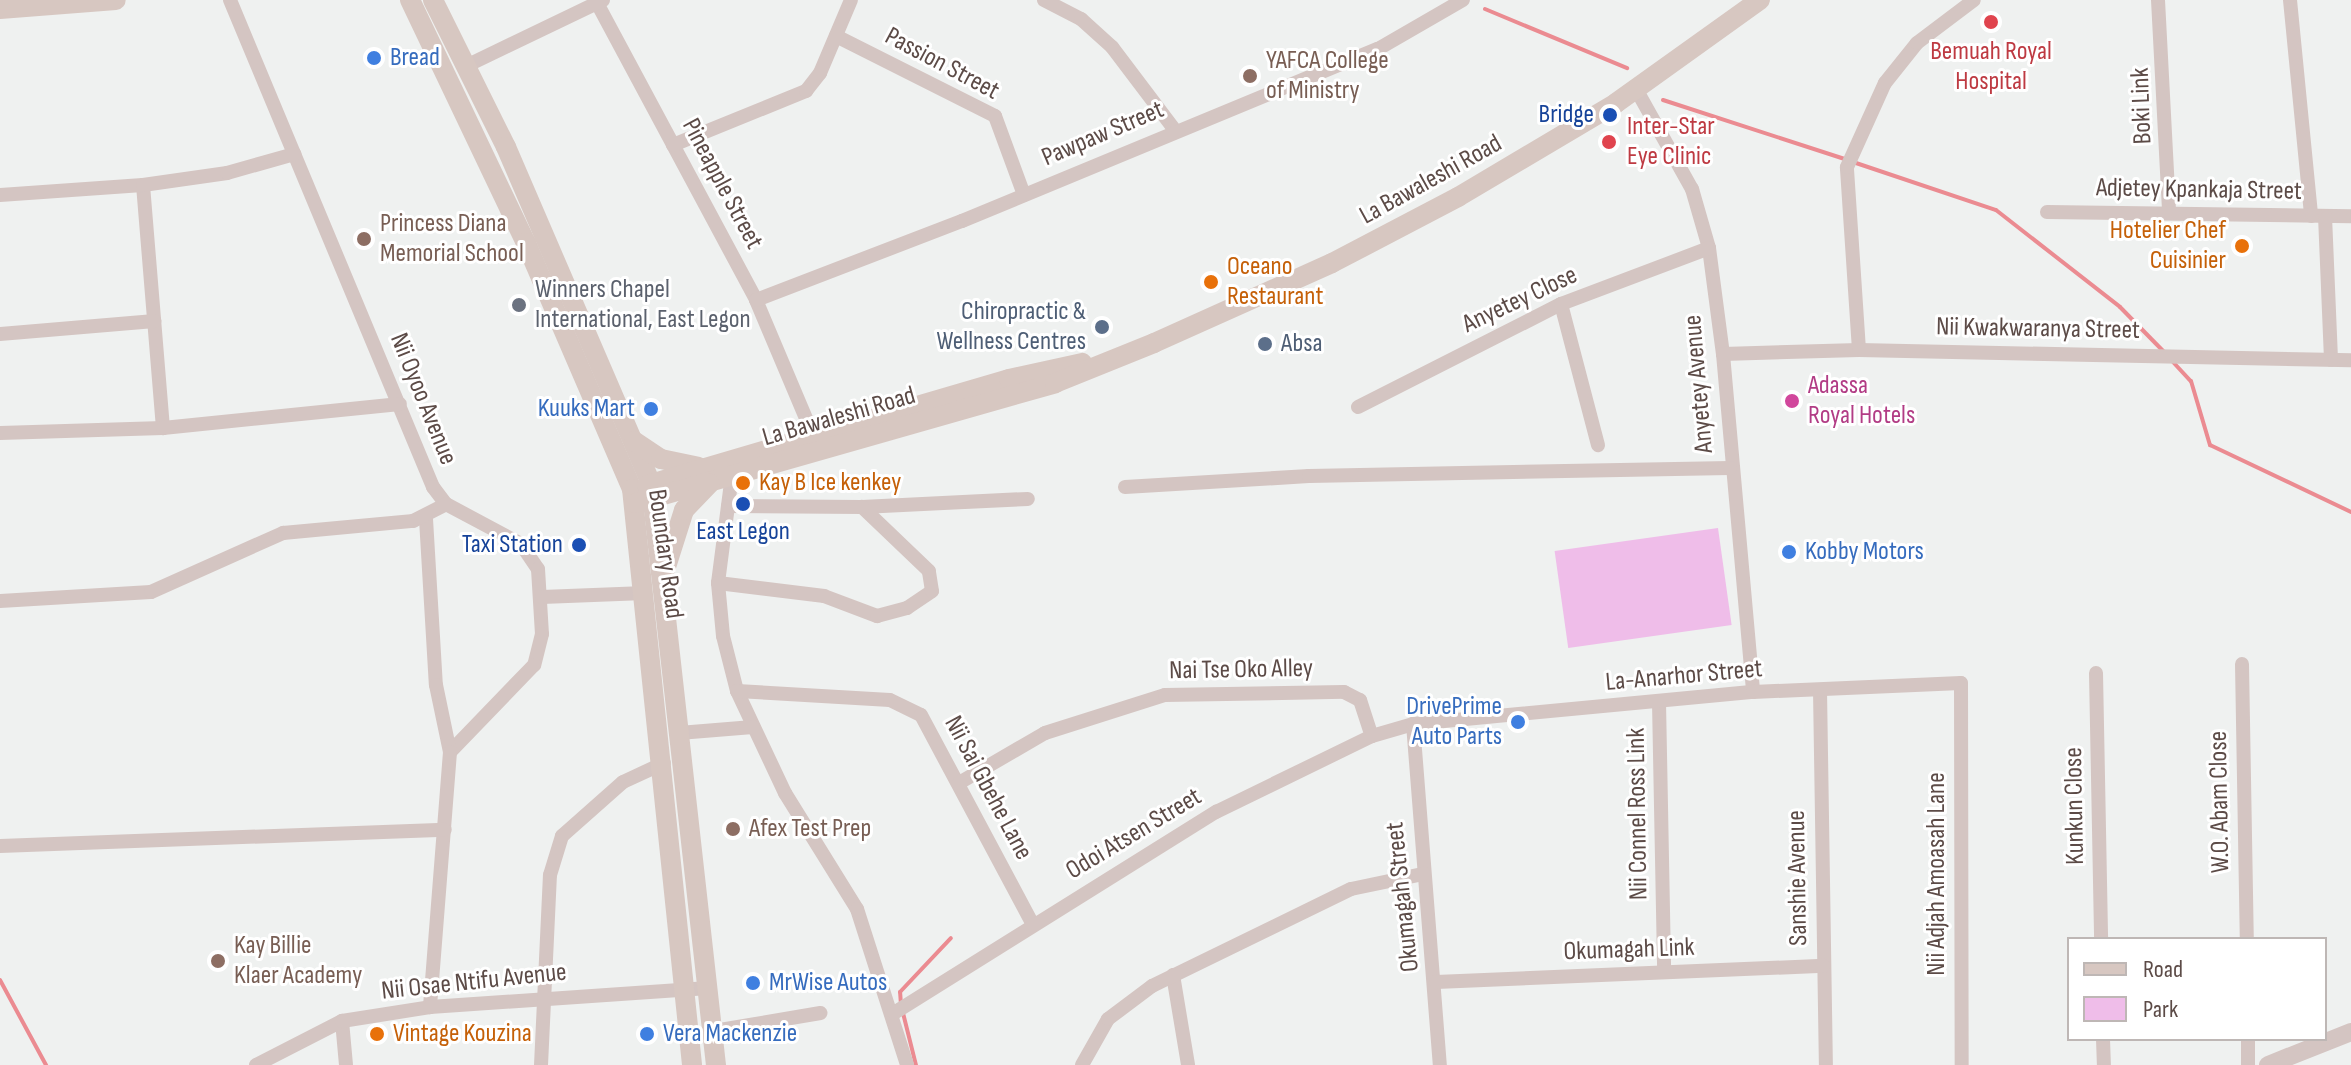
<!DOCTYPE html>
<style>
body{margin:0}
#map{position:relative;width:2351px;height:1065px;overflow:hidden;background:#eff1f0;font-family:"Sofia Sans Condensed",sans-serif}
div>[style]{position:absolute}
.green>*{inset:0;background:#efbde9;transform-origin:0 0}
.stream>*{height:4px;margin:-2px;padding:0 2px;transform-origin:2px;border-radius:2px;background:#eb8b91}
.minor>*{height:14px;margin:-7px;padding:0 7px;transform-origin:7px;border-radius:7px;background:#d4c5c2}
.tertiary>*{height:18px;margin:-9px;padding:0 9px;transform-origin:9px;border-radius:9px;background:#d4c5c2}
.secondary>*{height:20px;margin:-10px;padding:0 10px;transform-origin:10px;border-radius:10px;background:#d7c7c1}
.dots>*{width:22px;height:22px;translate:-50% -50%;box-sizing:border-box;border:4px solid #fff;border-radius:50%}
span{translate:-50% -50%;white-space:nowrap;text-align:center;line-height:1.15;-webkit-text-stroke:6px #fff;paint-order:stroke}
.health-label{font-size:26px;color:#be3a42}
.left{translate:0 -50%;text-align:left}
.shop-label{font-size:26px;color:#366cbe}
.right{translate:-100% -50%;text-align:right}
.education-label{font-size:26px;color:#785e54}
.street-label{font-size:26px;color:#5c4b47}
.transit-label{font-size:26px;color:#164399}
.food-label{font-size:26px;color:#c56008}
.worship-label{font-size:26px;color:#5b616d}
.service-label{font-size:26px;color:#4e5e75}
.hotel-label{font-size:26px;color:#b23c85}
.legend{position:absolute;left:2067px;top:937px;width:260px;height:104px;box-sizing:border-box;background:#fff;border:2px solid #beb7b5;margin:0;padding:10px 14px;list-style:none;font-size:24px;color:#5c4b47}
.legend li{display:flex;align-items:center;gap:16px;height:40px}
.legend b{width:40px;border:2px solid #beb7b5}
</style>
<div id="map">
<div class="green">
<div style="left:1718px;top:528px;width:98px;height:165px;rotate:82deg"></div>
</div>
<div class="stream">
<div style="left:1485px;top:9px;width:154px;rotate:22.6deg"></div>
<div style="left:1663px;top:100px;width:191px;rotate:18deg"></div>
<div style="left:1853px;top:162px;width:151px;rotate:18.6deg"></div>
<div style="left:1996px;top:210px;width:157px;rotate:38deg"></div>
<div style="left:2120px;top:307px;width:63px;rotate:45.6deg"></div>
<div style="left:2173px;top:362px;width:26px;rotate:47deg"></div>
<div style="left:2191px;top:381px;width:67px;rotate:73.5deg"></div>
<div style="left:2210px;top:445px;width:156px;rotate:25.4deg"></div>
<div style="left:0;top:980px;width:97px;rotate:61.6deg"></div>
<div style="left:901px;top:1005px;width:13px;rotate:-94deg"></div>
<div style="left:900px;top:992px;width:74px;rotate:-46.6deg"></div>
<div style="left:903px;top:1013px;width:54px;rotate:76deg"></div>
</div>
<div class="minor">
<div style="left:230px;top:0;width:528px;rotate:67.37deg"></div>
<div style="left:433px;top:487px;width:21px;rotate:53deg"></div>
<div style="left:446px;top:504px;width:85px;rotate:28.1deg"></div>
<div style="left:521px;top:544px;width:30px;rotate:56deg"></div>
<div style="left:538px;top:569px;width:65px;rotate:86.5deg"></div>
<div style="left:542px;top:634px;width:32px;rotate:104deg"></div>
<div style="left:534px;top:665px;width:121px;rotate:134deg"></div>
<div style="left:1044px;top:0;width:42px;rotate:27.2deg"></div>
<div style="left:1081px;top:19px;width:42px;rotate:42.1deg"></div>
<div style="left:1112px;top:47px;width:103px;rotate:52.9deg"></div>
<div style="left:2158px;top:0;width:211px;rotate:87deg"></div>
<div style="left:2290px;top:0;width:217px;rotate:84.4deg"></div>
<div style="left:597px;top:3px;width:337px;rotate:61.8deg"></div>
<div style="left:756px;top:300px;width:149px;rotate:67.1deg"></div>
<div style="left:836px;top:36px;width:178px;rotate:26.7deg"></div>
<div style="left:995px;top:116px;width:84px;rotate:69.8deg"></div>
<div style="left:466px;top:66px;width:152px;rotate:-25.7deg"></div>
<div style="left:1636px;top:89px;width:115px;rotate:60.8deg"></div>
<div style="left:1692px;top:189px;width:61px;rotate:73.9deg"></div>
<div style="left:1709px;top:248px;width:107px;rotate:82.5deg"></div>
<div style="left:1723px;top:354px;width:339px;rotate:84.9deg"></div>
<div style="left:673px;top:145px;width:144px;rotate:-22.1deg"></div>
<div style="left:806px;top:91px;width:23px;rotate:-52deg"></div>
<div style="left:820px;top:73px;width:79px;rotate:-67deg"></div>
<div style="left:143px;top:185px;width:244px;rotate:85.3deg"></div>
<div style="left:0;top:195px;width:143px;rotate:-4deg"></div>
<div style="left:143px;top:185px;width:85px;rotate:-8.1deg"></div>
<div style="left:227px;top:173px;width:70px;rotate:-15.8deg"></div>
<div style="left:2047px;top:212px;width:304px;rotate:0.8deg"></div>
<div style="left:2325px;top:216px;width:144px;rotate:87.6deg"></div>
<div style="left:756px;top:300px;width:221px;rotate:-21deg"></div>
<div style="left:962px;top:221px;width:450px;rotate:-22.5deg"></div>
<div style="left:1378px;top:49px;width:98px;rotate:-30deg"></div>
<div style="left:1561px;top:304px;width:146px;rotate:75.3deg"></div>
<div style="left:0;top:334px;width:155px;rotate:-4.8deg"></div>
<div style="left:1859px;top:350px;width:183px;rotate:-93.8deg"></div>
<div style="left:1847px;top:167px;width:92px;rotate:-65.7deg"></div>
<div style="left:1885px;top:83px;width:51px;rotate:-51.3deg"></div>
<div style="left:1917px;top:43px;width:71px;rotate:-37deg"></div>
<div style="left:1723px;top:354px;width:136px;rotate:-1.7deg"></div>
<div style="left:1859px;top:350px;width:492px;rotate:1.2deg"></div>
<div style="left:1358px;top:407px;width:228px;rotate:-26.9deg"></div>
<div style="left:1561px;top:304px;width:158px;rotate:-20.7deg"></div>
<div style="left:0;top:433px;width:163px;rotate:-1.8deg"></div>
<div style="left:163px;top:428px;width:238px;rotate:-5.8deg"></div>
<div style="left:732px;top:475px;width:109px;rotate:97.4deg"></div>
<div style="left:718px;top:583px;width:53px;rotate:84.6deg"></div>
<div style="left:723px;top:636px;width:57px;rotate:75.7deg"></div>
<div style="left:737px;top:691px;width:113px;rotate:64.8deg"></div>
<div style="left:785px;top:793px;width:137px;rotate:58.2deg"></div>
<div style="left:857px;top:909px;width:164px;rotate:72.2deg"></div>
<div style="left:1125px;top:487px;width:184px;rotate:-3.4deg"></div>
<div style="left:1309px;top:476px;width:421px;rotate:-1.1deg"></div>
<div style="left:862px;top:507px;width:166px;rotate:-2.8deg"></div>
<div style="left:426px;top:519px;width:166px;rotate:86.6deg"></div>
<div style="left:436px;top:685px;width:68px;rotate:78.2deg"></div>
<div style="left:450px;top:752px;width:256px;rotate:94.5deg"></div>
<div style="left:718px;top:583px;width:107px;rotate:7deg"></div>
<div style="left:824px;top:596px;width:57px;rotate:20.7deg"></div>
<div style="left:877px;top:616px;width:31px;rotate:-15deg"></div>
<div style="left:907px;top:608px;width:30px;rotate:-34deg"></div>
<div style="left:932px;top:591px;width:20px;rotate:-99deg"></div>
<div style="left:929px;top:571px;width:93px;rotate:-136.3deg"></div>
<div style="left:862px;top:507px;width:134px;rotate:-179.6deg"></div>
<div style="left:542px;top:597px;width:103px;rotate:-2.2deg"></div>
<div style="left:0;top:601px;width:151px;rotate:-3.4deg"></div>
<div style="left:151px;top:592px;width:145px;rotate:-24.1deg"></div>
<div style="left:283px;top:533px;width:131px;rotate:-5.3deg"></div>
<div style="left:413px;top:521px;width:37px;rotate:-27deg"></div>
<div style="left:2242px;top:664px;width:275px;rotate:89deg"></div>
<div style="left:2096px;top:673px;width:266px;rotate:88.9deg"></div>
<div style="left:1820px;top:690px;width:375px;rotate:89.1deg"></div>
<div style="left:737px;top:691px;width:153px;rotate:3.4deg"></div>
<div style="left:890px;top:700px;width:34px;rotate:26deg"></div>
<div style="left:921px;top:715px;width:236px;rotate:61.9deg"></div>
<div style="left:1659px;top:702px;width:270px;rotate:88.9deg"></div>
<div style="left:1413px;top:724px;width:342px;rotate:85.5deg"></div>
<div style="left:679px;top:733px;width:74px;rotate:-4.6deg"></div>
<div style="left:959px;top:783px;width:99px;rotate:-30.2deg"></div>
<div style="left:1045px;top:733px;width:126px;rotate:-17.6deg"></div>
<div style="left:1165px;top:695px;width:179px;rotate:-1deg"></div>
<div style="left:1344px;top:692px;width:18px;rotate:27deg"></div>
<div style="left:1360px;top:700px;width:38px;rotate:72deg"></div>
<div style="left:0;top:846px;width:445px;rotate:-2.1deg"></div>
<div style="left:1173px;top:975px;width:91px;rotate:80.5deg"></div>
<div style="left:1436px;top:982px;width:388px;rotate:-2.4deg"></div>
<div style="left:894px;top:1013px;width:380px;rotate:-32deg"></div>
<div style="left:1216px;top:812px;width:174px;rotate:-26deg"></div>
<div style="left:1372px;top:736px;width:43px;rotate:-16.3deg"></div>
<div style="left:1413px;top:724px;width:342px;rotate:-5.4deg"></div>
<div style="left:1753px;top:692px;width:208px;rotate:-2.5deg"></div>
<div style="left:1961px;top:683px;width:382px;rotate:89.9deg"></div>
<div style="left:342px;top:1021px;width:44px;rotate:84.8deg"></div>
<div style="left:714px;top:1031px;width:108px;rotate:-9.6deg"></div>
<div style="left:2103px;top:1039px;width:26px;rotate:88deg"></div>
<div style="left:2248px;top:1039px;width:26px;rotate:90deg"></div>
<div style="left:256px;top:1065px;width:97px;rotate:-27.1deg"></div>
<div style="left:342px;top:1021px;width:89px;rotate:-9deg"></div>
<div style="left:430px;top:1007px;width:279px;rotate:-3.9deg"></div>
<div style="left:541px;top:1065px;width:190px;rotate:-87.3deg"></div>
<div style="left:550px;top:875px;width:41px;rotate:-72.9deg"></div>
<div style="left:562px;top:836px;width:81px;rotate:-41.5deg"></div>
<div style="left:623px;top:782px;width:45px;rotate:-24.9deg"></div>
<div style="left:1082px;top:1065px;width:53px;rotate:-60.5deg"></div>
<div style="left:1108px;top:1019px;width:55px;rotate:-36.9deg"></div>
<div style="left:1152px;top:986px;width:221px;rotate:-26deg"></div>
<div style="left:1351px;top:889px;width:74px;rotate:-11.8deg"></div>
</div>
<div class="tertiary">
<div style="left:2268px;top:1065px;width:89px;rotate:-21.7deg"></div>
</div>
<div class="secondary">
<div style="left:410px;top:0;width:269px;rotate:64.5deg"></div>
<div style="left:526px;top:243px;width:268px;rotate:66.7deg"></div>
<div style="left:632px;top:489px;width:579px;rotate:84.05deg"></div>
<div style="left:433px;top:0;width:164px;rotate:63.6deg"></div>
<div style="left:506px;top:147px;width:367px;rotate:66.7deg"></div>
<div style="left:651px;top:484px;width:585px;rotate:83.62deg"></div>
<div style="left:0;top:9px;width:116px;rotate:-4.4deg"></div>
<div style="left:634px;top:441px;width:32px;rotate:34deg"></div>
<div style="left:661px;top:459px;width:38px;rotate:12deg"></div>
<div style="left:647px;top:485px;width:377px;rotate:-16.3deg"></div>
<div style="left:1009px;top:379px;width:75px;rotate:-12.4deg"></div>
<div style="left:635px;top:503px;width:437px;rotate:-15.9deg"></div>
<div style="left:1055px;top:383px;width:107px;rotate:-22deg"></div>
<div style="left:1154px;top:343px;width:195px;rotate:-24.2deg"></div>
<div style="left:1332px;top:263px;width:142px;rotate:-27.6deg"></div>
<div style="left:1458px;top:197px;width:184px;rotate:-30.7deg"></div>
<div style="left:1616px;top:103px;width:177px;rotate:-35.6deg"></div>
<div style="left:665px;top:570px;width:63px;rotate:-72.4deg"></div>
<div style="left:684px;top:510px;width:37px;rotate:-46deg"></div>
</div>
<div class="dots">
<div style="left:1991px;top:22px;background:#e0444e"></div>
<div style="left:374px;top:58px;background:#3f7fe0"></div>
<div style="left:1250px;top:76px;background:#8d6e63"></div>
<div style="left:1610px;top:115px;background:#1a4fb4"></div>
<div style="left:1609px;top:142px;background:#e0444e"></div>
<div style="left:364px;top:239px;background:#8d6e63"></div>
<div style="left:2242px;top:246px;background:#e8710a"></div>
<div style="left:1211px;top:282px;background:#e8710a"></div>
<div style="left:519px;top:305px;background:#6b7280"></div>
<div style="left:1102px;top:327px;background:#5c6f8a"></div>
<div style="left:1265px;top:344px;background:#5c6f8a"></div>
<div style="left:1792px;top:401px;background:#d1479c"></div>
<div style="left:651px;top:409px;background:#3f7fe0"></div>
<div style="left:743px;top:483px;background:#e8710a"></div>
<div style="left:743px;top:504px;background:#1a4fb4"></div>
<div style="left:579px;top:545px;background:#1a4fb4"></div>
<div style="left:1789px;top:552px;background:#3f7fe0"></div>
<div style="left:1518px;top:722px;background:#3f7fe0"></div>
<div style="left:733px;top:829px;background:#8d6e63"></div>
<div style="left:218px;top:961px;background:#8d6e63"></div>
<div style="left:753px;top:983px;background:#3f7fe0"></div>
<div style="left:377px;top:1034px;background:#e8710a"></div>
<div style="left:647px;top:1034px;background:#3f7fe0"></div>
</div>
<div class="health-label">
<span style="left:1991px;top:67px">Bemuah Royal<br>Hospital</span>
<span class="left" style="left:1627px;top:142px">Inter-Star<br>Eye Clinic</span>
</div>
<div class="shop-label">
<span class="left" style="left:390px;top:58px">Bread</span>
<span class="right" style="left:635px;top:409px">Kuuks Mart</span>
<span class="left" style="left:1805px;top:552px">Kobby Motors</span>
<span class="right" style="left:1502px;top:722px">DrivePrime<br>Auto Parts</span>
<span class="left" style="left:769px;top:983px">MrWise Autos</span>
<span class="left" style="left:663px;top:1034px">Vera Mackenzie</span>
</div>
<div class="education-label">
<span class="left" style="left:1266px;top:76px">YAFCA College<br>of Ministry</span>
<span class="left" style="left:380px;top:239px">Princess Diana<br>Memorial School</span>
<span class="left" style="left:749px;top:829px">Afex Test Prep</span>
<span class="left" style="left:234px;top:961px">Kay Billie<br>Klaer Academy</span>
</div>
<div class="street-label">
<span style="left:942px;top:64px;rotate:28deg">Passion Street</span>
<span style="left:2142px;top:106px;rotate:-92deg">Boki Link</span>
<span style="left:1103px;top:134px;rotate:-23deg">Pawpaw Street</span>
<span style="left:1431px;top:180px;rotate:-29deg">La Bawaleshi Road</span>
<span style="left:722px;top:184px;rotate:62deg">Pineapple Street</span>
<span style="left:2199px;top:190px;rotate:1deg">Adjetey Kpankaja Street</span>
<span style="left:1520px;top:300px;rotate:-25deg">Anyetey Close</span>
<span style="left:2038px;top:329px;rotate:1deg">Nii Kwakwaranya Street</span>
<span style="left:1699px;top:384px;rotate:-95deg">Anyetey Avenue</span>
<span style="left:423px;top:399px;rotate:68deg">Nii Oyoo Avenue</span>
<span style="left:839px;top:417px;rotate:-16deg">La Bawaleshi Road</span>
<span style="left:665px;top:554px;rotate:82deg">Boundary Road</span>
<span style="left:1241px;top:670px;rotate:-1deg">Nai Tse Oko Alley</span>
<span style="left:1684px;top:676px;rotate:-5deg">La-Anarhor Street</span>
<span style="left:988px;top:788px;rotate:62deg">Nii Sai Gbehe Lane</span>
<span style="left:2220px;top:802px;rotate:-91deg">W.O. Abam Close</span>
<span style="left:2075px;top:806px;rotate:-91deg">Kunkun Close</span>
<span style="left:1638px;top:814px;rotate:-91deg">Nii Connel Ross Link</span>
<span style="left:1134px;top:834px;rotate:-31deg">Odoi Atsen Street</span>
<span style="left:1937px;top:874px;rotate:-90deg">Nii Adjah Amoasah Lane</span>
<span style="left:1798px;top:878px;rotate:-91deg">Sanshie Avenue</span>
<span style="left:1403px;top:897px;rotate:-96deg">Okumagah Street</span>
<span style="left:1629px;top:950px;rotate:-2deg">Okumagah Link</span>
<span style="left:474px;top:982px;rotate:-6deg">Nii Osae Ntifu Avenue</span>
</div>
<div class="transit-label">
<span class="right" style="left:1594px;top:115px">Bridge</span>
<span style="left:743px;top:532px">East Legon</span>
<span class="right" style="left:563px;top:545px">Taxi Station</span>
</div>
<div class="food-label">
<span class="right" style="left:2226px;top:246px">Hotelier Chef<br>Cuisinier</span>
<span class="left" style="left:1227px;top:282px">Oceano<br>Restaurant</span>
<span class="left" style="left:759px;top:483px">Kay B Ice kenkey</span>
<span class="left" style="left:393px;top:1034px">Vintage Kouzina</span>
</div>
<div class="worship-label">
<span class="left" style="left:535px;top:305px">Winners Chapel<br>International, East Legon</span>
</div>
<div class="service-label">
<span class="right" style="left:1086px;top:327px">Chiropractic &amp;<br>Wellness Centres</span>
<span class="left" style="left:1281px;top:344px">Absa</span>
</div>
<div class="hotel-label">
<span class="left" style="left:1808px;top:401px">Adassa<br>Royal Hotels</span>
</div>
<ul class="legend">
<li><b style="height:10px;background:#d7c7c1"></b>Road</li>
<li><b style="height:22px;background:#efbde9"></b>Park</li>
</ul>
</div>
